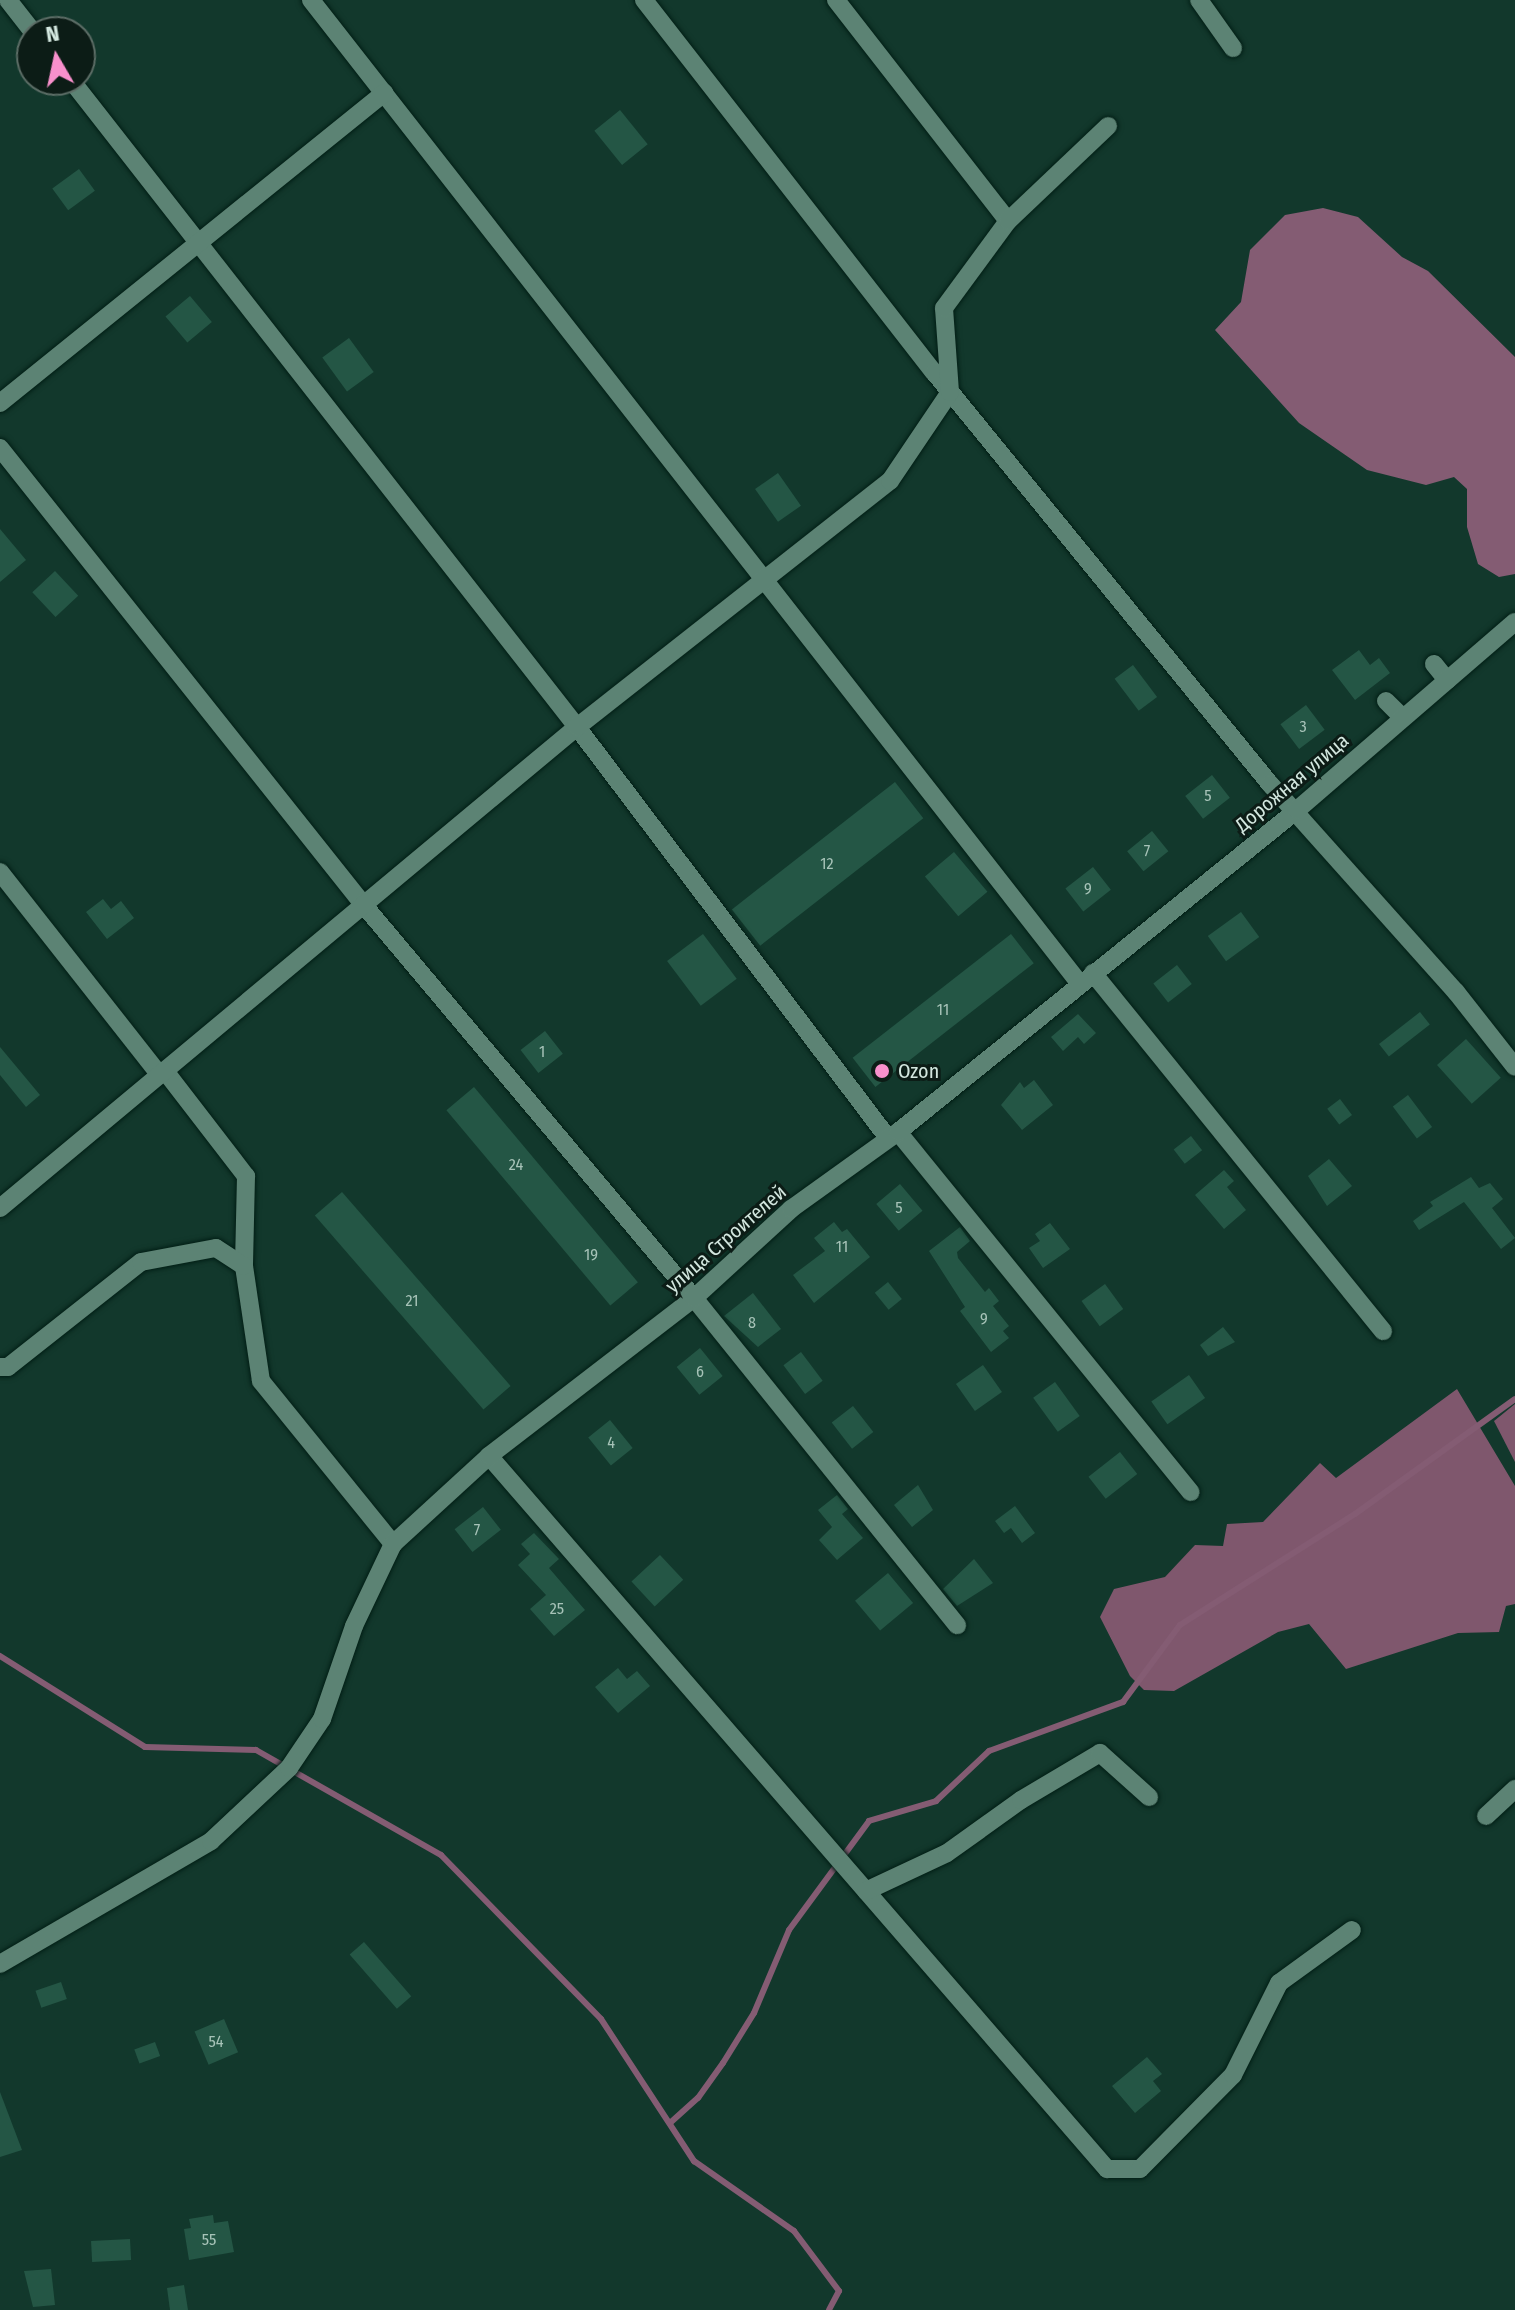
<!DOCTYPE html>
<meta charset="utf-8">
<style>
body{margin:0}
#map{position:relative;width:1515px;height:2310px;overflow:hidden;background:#12382c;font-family:"Fira Sans Condensed",sans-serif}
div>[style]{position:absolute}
.forest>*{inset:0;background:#7f576d}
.water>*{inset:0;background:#845c73}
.stream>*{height:6px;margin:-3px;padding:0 3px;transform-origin:3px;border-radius:3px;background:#845c73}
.building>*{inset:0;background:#245645;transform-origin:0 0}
.roads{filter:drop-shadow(0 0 2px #021e15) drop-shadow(0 0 2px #021e15)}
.minor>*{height:18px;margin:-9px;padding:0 9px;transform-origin:9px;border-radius:9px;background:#5c8374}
.dots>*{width:22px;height:22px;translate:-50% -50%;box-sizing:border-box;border:4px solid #0c1c16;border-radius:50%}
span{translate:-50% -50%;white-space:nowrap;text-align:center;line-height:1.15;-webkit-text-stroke:6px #0c1c16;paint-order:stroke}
.number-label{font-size:16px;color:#a7c3b8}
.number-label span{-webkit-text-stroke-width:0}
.street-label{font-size:20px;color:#d3e7df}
.poi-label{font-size:20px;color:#d3e7df}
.left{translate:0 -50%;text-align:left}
.north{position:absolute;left:16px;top:16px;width:80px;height:80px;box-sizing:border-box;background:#0c1c16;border:2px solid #5c6d66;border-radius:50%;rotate:351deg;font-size:22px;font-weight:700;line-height:32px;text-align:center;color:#d3e7df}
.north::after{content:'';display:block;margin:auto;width:28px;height:36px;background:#f890cc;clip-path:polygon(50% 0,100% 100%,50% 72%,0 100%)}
</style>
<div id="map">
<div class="forest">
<div style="clip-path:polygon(1457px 1389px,1515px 1486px,1515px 1604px,1506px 1606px,1499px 1632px,1458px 1633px,1346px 1669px,1309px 1624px,1278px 1632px,1174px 1691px,1144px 1690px,1130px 1676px,1100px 1617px,1114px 1589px,1165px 1577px,1195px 1545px,1223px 1546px,1227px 1524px,1263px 1522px,1320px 1463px,1336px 1478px)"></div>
<div style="clip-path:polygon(1515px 1404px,1515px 1462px,1494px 1421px)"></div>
</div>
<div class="water">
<div style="clip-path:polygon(1323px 208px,1358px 217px,1402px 257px,1428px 271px,1515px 357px,1515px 574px,1499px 577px,1478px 564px,1467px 527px,1467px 489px,1454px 477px,1426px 485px,1367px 470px,1299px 423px,1215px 330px,1241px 302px,1250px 250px,1285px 215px)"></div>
</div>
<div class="stream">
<div style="left:0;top:1656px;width:171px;rotate:32.1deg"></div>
<div style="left:145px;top:1747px;width:111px;rotate:1.5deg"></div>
<div style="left:256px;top:1750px;width:213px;rotate:29.6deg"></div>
<div style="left:441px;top:1855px;width:229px;rotate:45.7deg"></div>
<div style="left:601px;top:2019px;width:170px;rotate:56.8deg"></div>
<div style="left:694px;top:2161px;width:122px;rotate:35deg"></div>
<div style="left:794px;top:2231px;width:75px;rotate:53.1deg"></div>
<div style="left:839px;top:2291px;width:21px;rotate:118deg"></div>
<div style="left:670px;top:2123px;width:38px;rotate:-42deg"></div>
<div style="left:698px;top:2098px;width:43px;rotate:-54.5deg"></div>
<div style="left:723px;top:2063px;width:59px;rotate:-58.2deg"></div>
<div style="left:754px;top:2013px;width:90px;rotate:-67.1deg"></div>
<div style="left:789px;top:1930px;width:135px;rotate:-53.7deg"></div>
<div style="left:869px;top:1821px;width:70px;rotate:-16.6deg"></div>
<div style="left:936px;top:1801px;width:73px;rotate:-43.3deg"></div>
<div style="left:989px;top:1751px;width:143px;rotate:-20.1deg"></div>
<div style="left:1123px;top:1702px;width:96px;rotate:-53.5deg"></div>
<div style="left:1180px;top:1625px;width:207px;rotate:-32.4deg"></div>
<div style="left:1355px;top:1514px;width:197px;rotate:-35.7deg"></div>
</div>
<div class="building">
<div style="left:620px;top:110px;width:44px;height:33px;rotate:51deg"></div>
<div style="left:79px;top:169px;width:27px;height:33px;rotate:54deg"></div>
<div style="left:190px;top:296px;width:34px;height:32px;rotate:50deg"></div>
<div style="left:349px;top:338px;width:42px;height:33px;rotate:54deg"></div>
<div style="left:778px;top:473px;width:40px;height:28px;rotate:55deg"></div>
<div style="clip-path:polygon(0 529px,26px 560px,0 582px)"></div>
<div style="left:55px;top:571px;width:34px;height:31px;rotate:47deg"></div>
<div style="clip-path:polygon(1359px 650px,1370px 665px,1379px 658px,1390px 673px,1355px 700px,1332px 670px)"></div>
<div style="left:1133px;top:665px;width:40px;height:23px;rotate:53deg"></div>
<div style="left:1306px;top:705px;width:31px;height:32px;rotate:53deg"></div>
<div style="left:1212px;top:775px;width:29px;height:34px;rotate:52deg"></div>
<div style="left:895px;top:782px;width:46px;height:207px;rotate:52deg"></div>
<div style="left:1152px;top:831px;width:26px;height:32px;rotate:51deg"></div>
<div style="left:954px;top:852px;width:52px;height:38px;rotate:50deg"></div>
<div style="left:1093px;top:867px;width:29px;height:35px;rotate:52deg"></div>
<div style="clip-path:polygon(103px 899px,111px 909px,121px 901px,134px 918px,107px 939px,86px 912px)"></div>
<div style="left:1241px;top:912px;width:31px;height:41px;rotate:54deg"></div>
<div style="left:703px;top:934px;width:56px;height:45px;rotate:53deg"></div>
<div style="left:1011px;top:934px;width:37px;height:201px;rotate:52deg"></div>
<div style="left:1177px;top:965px;width:24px;height:30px;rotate:52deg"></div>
<div style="left:1420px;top:1012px;width:16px;height:52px;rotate:52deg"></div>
<div style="clip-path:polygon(1078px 1014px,1096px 1033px,1084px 1044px,1078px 1037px,1063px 1051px,1051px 1037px)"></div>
<div style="left:545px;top:1031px;width:29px;height:31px;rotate:52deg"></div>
<div style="left:1466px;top:1039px;width:52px;height:39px;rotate:48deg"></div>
<div style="clip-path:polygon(0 1047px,40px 1095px,26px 1107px,0 1075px)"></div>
<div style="clip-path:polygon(1034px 1080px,1053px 1105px,1022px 1130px,1001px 1105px,1020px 1082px,1024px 1088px)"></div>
<div style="left:474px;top:1087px;width:255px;height:36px;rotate:50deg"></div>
<div style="left:1408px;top:1095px;width:40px;height:19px;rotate:53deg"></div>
<div style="left:1340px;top:1099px;width:20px;height:16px;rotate:53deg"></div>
<div style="left:1191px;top:1136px;width:18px;height:22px;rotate:52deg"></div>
<div style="clip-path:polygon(1329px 1159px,1352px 1186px,1327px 1206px,1308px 1176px)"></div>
<div style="clip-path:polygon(1224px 1170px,1234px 1181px,1227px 1187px,1246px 1210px,1224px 1229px,1195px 1195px)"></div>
<div style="clip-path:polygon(1471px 1177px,1479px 1188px,1490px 1183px,1503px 1199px,1492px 1208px,1515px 1238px,1501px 1249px,1464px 1202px,1419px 1230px,1413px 1221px,1433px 1206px,1430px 1202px)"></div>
<div style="left:900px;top:1184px;width:35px;height:31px;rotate:50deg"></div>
<div style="left:342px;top:1192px;width:257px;height:36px;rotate:49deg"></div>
<div style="clip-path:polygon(834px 1222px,842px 1232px,847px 1229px,870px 1257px,814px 1303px,793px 1275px,825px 1251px,814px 1238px)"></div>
<div style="clip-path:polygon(1050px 1223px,1070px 1249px,1043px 1268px,1029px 1248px,1040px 1241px,1035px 1234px)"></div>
<div style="clip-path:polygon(960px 1227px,970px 1241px,957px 1252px,958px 1258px,985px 1292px,989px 1288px,999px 1301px,993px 1306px,1009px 1326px,1003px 1331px,1009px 1338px,991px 1352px,960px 1311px,965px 1307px,929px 1251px)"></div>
<div style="left:888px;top:1282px;width:22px;height:17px;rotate:51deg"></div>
<div style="left:1105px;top:1284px;width:31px;height:29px;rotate:54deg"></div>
<div style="clip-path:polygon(753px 1293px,781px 1329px,758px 1347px,724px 1316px)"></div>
<div style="clip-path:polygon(1223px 1327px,1235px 1342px,1208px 1356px,1200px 1345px)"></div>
<div style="left:700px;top:1348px;width:36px;height:30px;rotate:51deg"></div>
<div style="left:801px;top:1352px;width:36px;height:22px;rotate:53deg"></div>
<div style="left:983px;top:1365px;width:33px;height:33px;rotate:55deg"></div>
<div style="left:1189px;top:1375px;width:28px;height:46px;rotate:55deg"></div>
<div style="left:1055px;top:1382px;width:42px;height:27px;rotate:54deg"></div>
<div style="left:853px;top:1406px;width:33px;height:27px;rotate:52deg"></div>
<div style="left:610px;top:1420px;width:36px;height:28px;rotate:51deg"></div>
<div style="left:1120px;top:1452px;width:28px;height:40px;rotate:52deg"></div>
<div style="clip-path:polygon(918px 1485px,933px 1510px,912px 1527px,894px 1505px)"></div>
<div style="clip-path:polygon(837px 1495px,848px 1509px,842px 1514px,863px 1538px,837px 1560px,819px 1540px,832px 1527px,818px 1510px)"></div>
<div style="clip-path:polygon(1015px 1506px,1035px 1533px,1022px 1543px,1011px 1528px,1004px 1533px,995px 1521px)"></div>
<div style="left:483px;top:1507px;width:29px;height:36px;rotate:52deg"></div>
<div style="clip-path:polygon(534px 1533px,559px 1559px,549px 1568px,585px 1610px,554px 1636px,530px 1609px,546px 1595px,518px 1565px,530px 1554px,521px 1544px)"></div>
<div style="left:660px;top:1555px;width:34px;height:39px;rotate:47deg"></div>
<div style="clip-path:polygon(974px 1559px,993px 1583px,957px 1606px,943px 1589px)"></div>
<div style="left:888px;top:1573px;width:39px;height:43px;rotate:50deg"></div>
<div style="clip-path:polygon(618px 1668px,627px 1679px,637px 1671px,650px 1686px,618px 1713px,595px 1687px)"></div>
<div style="left:364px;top:1942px;width:72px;height:19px;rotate:49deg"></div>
<div style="left:61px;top:1982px;width:18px;height:27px;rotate:71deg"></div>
<div style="left:224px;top:2019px;width:36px;height:32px;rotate:67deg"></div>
<div style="left:155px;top:2042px;width:15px;height:22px;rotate:70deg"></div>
<div style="clip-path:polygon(1147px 2057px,1162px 2074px,1153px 2081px,1161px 2091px,1135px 2113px,1112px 2086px)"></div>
<div style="clip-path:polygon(0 2092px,22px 2150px,0 2157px)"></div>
<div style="clip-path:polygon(213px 2215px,214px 2223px,228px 2221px,234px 2252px,189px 2260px,184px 2229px,191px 2228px,189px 2219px)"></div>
<div style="left:130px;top:2239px;width:21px;height:39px;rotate:87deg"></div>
<div style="clip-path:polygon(51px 2269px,55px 2305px,33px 2307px,24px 2271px)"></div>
<div style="clip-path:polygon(184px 2285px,188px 2310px,170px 2310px,167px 2288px)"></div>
</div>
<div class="roads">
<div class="minor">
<div style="left:8px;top:0;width:41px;rotate:52deg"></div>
<div style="left:311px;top:0;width:1249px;rotate:51.99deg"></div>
<div style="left:644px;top:0;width:472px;rotate:52.1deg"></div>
<div style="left:934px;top:372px;width:532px;rotate:50.8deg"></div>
<div style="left:1270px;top:784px;width:279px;rotate:48.2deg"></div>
<div style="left:1456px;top:992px;width:95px;rotate:51.8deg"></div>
<div style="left:836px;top:0;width:280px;rotate:52.1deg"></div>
<div style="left:1199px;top:0;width:59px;rotate:54.7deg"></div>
<div style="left:71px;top:80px;width:821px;rotate:51.97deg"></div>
<div style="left:577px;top:727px;width:515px;rotate:52.89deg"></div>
<div style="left:0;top:403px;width:494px;rotate:-38.9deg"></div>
<div style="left:0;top:448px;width:581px;rotate:51.49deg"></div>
<div style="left:362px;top:903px;width:516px;rotate:49.95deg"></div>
<div style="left:694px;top:1298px;width:420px;rotate:51.2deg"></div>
<div style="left:1434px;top:664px;width:21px;rotate:51deg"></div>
<div style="left:1386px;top:701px;width:24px;rotate:45deg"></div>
<div style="left:0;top:872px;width:256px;rotate:51.8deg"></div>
<div style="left:1093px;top:973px;width:461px;rotate:51deg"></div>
<div style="left:165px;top:1071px;width:133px;rotate:52.4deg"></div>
<div style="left:246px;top:1176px;width:90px;rotate:91.3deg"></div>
<div style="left:244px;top:1266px;width:116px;rotate:81.6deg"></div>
<div style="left:261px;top:1381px;width:210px;rotate:51deg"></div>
<div style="left:898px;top:1132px;width:464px;rotate:50.9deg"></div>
<div style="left:0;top:1208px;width:751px;rotate:-39.82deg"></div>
<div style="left:577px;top:727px;width:398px;rotate:-38.2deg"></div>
<div style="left:890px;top:481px;width:107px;rotate:-56deg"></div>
<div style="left:950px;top:392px;width:84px;rotate:-94.1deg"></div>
<div style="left:944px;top:308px;width:108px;rotate:-53.7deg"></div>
<div style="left:1008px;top:221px;width:138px;rotate:-43.5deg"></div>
<div style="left:0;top:1367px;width:8px"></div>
<div style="left:8px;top:1367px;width:169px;rotate:-38.3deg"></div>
<div style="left:141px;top:1262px;width:76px;rotate:-10.6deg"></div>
<div style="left:216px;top:1248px;width:33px;rotate:33deg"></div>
<div style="left:489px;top:1456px;width:944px;rotate:49.08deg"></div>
<div style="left:1107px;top:2169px;width:33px"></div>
<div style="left:1140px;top:2169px;width:132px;rotate:-45.3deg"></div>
<div style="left:1233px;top:2075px;width:103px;rotate:-63.4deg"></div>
<div style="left:1279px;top:1983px;width:90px;rotate:-36deg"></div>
<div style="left:1486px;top:1816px;width:40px;rotate:-43deg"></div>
<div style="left:866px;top:1891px;width:89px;rotate:-25.1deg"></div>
<div style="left:947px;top:1853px;width:91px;rotate:-35.6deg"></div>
<div style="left:1021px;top:1800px;width:92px;rotate:-30.7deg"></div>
<div style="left:1100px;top:1753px;width:66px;rotate:41.9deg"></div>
<div style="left:0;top:1964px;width:244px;rotate:-30.2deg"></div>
<div style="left:211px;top:1841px;width:107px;rotate:-43.1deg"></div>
<div style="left:289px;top:1768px;width:59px;rotate:-56deg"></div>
<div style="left:322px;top:1719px;width:98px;rotate:-71deg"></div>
<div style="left:354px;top:1626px;width:91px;rotate:-64.6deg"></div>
<div style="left:393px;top:1544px;width:130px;rotate:-42.5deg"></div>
<div style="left:489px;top:1456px;width:259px;rotate:-37.6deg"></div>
<div style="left:694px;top:1298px;width:132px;rotate:-42.5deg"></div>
<div style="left:791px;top:1209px;width:132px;rotate:-35.7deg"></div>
<div style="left:898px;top:1132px;width:513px;rotate:-38.9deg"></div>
<div style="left:1297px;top:810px;width:288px;rotate:-40.8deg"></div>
</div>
</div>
<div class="dots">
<div style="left:882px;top:1071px;background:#f890cc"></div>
</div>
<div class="number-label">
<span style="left:1303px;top:727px">3</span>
<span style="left:1208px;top:796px">5</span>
<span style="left:1147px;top:851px">7</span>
<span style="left:827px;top:864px">12</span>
<span style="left:1088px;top:889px">9</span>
<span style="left:943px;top:1010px">11</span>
<span style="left:542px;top:1052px">1</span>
<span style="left:516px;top:1165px">24</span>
<span style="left:899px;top:1208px">5</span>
<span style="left:842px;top:1247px">11</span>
<span style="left:591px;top:1255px">19</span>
<span style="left:412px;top:1301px">21</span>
<span style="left:984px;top:1319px">9</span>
<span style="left:752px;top:1323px">8</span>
<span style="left:700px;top:1372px">6</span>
<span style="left:611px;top:1443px">4</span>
<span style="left:477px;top:1530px">7</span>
<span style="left:557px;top:1609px">25</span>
<span style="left:216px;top:2042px">54</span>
<span style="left:209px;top:2240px">55</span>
</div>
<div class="street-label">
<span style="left:1292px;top:783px;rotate:-40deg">Дорожная улица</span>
<span style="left:726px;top:1239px;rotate:-41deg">улица Строителей</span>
</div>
<div class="poi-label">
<span class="left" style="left:898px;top:1071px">Ozon</span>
</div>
<div class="north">N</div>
</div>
